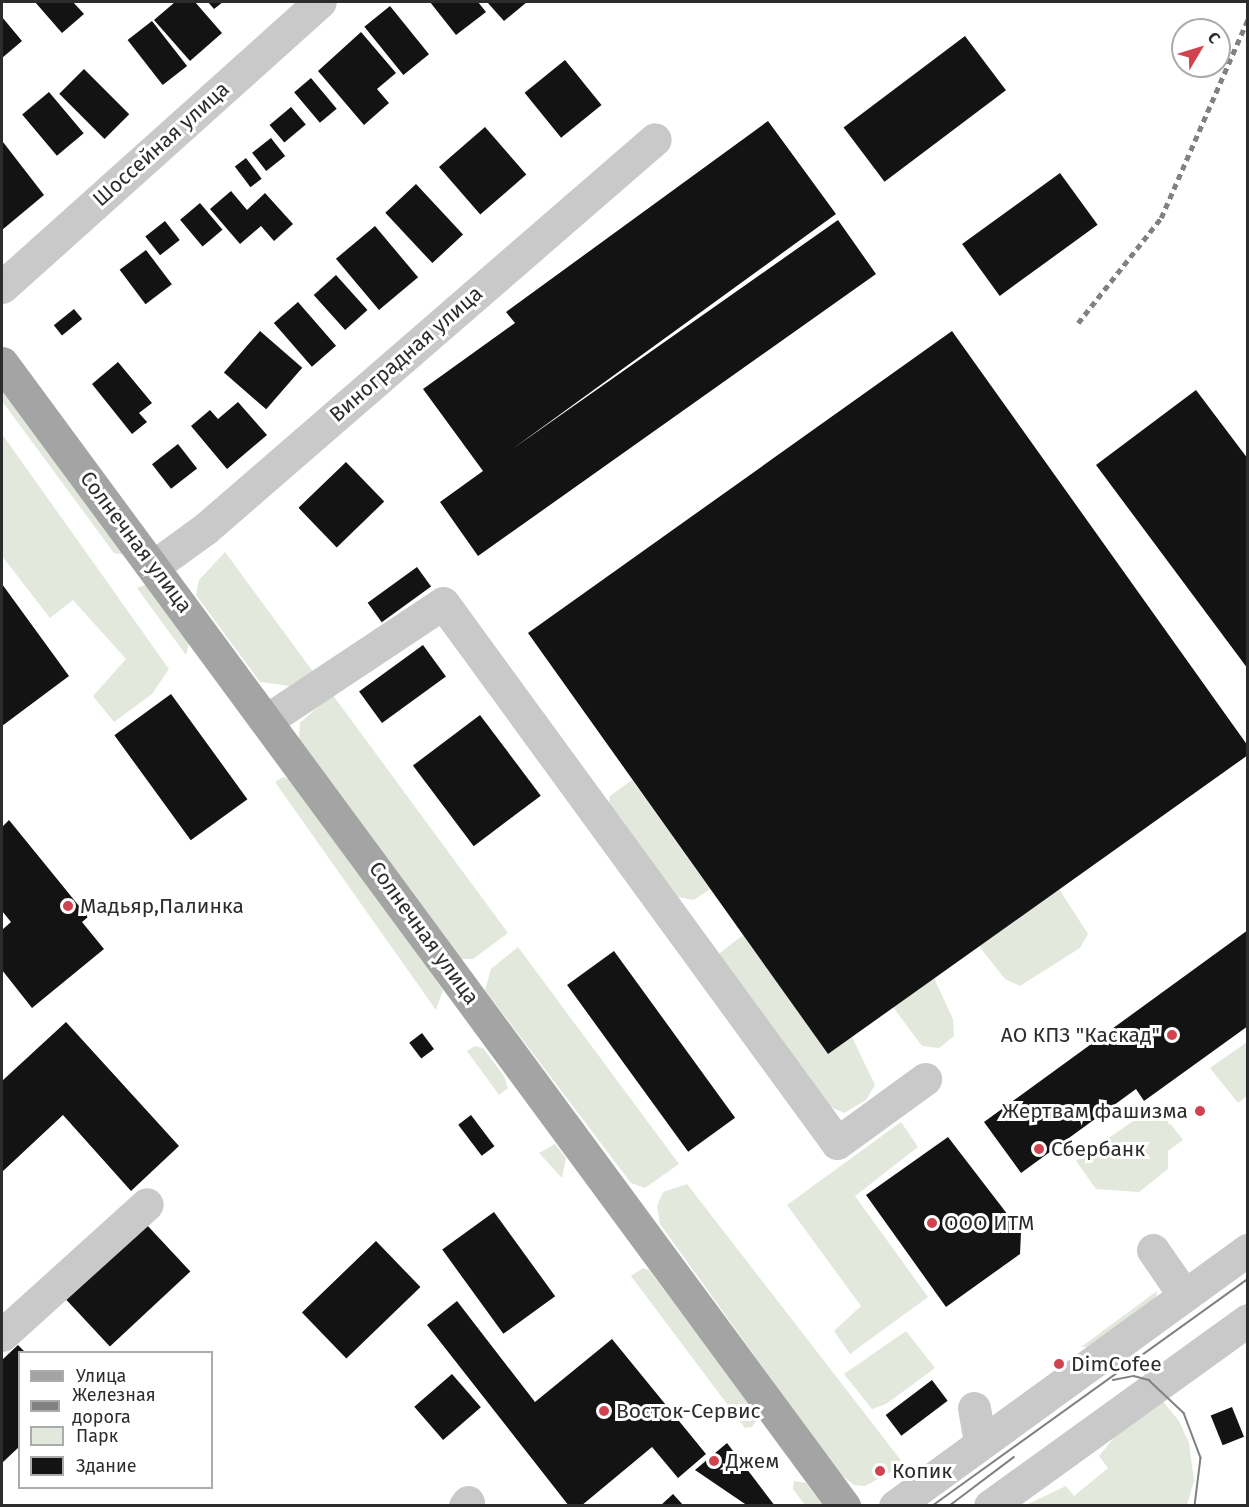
<!DOCTYPE html>
<meta charset="utf-8">
<style>
body{margin:0}
#map{position:relative;width:1249px;height:1507px;overflow:hidden;background:#fff;font-family:"Fira Sans",sans-serif}
div>[style]{position:absolute}
.green>*{inset:0;background:#e2e8db}
.building>*{inset:0;background:#131313;transform-origin:0 0}
.minor>*{height:33px;margin:-16.5px;padding:0 16.5px;transform-origin:16.5px;border-radius:16.5px;background:#c9c9c9}
.major>*{height:33px;margin:-16.5px;padding:0 16.5px;transform-origin:16.5px;border-radius:16.5px;background:#a4a4a4}
.tram>*{height:1.5px;margin:-0.75px;padding:0 0.75px;transform-origin:0.75px;border-radius:0.75px;background:#818181}
.rail>*{height:4.5px;margin-top:-2.25px;transform-origin:0;background:repeating-linear-gradient(90deg,#818181 0 6px,transparent 0 10.5px)}
.dots>*{width:16px;height:16px;translate:-50% -50%;box-sizing:border-box;border:3px solid #fff;border-radius:50%}
span{translate:-50% -50%;white-space:nowrap;text-align:center;line-height:1.15;-webkit-text-stroke:6px #fff;paint-order:stroke}
.street-label{font-size:21px;color:#2c2c2c}
.poi-label{font-size:21px;color:#2c2c2c}
.left{translate:0 -50%;text-align:left}
.right{translate:-100% -50%;text-align:right}
.frame{position:absolute;inset:0;border:3px solid #2c2c2c;pointer-events:none}
.legend{position:absolute;left:18px;top:1351px;width:195px;height:138px;box-sizing:border-box;background:#fff;border:2px solid #ababab;margin:0;padding:8px 10px;list-style:none;font-size:18px;color:#2c2c2c}
.legend li{display:flex;align-items:center;gap:12px;height:30px}
.legend b{width:30px;border:2px solid #ababab}
.north{position:absolute;left:1171px;top:18px;width:60px;height:60px;box-sizing:border-box;background:#fff;border:2px solid #ababab;border-radius:50%;rotate:52deg;font-size:16px;font-weight:700;line-height:24px;text-align:center;color:#2c2c2c}
.north::after{content:'';display:block;margin:auto;width:21px;height:27px;background:#cf424e;clip-path:polygon(50% 0,100% 100%,50% 72%,0 100%)}
</style>
<div id="map">
<div class="green">
<div style="clip-path:polygon(2px 377px,127px 555px,114px 553px,2px 401px)"></div>
<div style="clip-path:polygon(2px 434px,169px 669px,152px 694px,114px 722px,93px 696px,126px 659px,73px 600px,50px 618px,2px 556px)"></div>
<div style="clip-path:polygon(225px 552px,314px 673px,290px 686px,260px 682px,196px 595px,199px 580px)"></div>
<div style="clip-path:polygon(145px 585px,156px 588px,190px 640px,186px 655px,137px 588px)"></div>
<div style="clip-path:polygon(332px 694px,508px 933px,473px 959px,459px 959px,299px 739px,300px 723px)"></div>
<div style="clip-path:polygon(283px 777px,292px 780px,443px 990px,436px 1010px,275px 782px)"></div>
<div style="clip-path:polygon(632px 780px,710px 889px,694px 900px,673px 896px,608px 807px,610px 796px)"></div>
<div style="clip-path:polygon(1059px 889px,1088px 934px,1080px 948px,1020px 986px,1005px 979px,979px 946px)"></div>
<div style="clip-path:polygon(743px 935px,827px 1053px,852px 1037px,875px 1085px,866px 1100px,844px 1113px,820px 1102px,716px 956px)"></div>
<div style="clip-path:polygon(518px 947px,679px 1164px,645px 1188px,631px 1183px,485px 990px,491px 969px)"></div>
<div style="clip-path:polygon(934px 978px,953px 1019px,954px 1036px,939px 1048px,922px 1046px,893px 1007px)"></div>
<div style="clip-path:polygon(1247px 1042px,1247px 1096px,1238px 1103px,1210px 1068px)"></div>
<div style="clip-path:polygon(475px 1046px,483px 1048px,504px 1076px,508px 1088px,499px 1095px,467px 1051px)"></div>
<div style="clip-path:polygon(1156px 1105px,1183px 1140px,1168px 1151px,1168px 1169px,1139px 1192px,1096px 1189px,1076px 1161px)"></div>
<div style="clip-path:polygon(901px 1122px,918px 1147px,855px 1196px,928px 1297px,850px 1354px,834px 1331px,861px 1306px,787px 1205px)"></div>
<div style="clip-path:polygon(555px 1144px,566px 1158px,562px 1178px,539px 1153px)"></div>
<div style="clip-path:polygon(687px 1184px,903px 1463px,889px 1473px,865px 1486px,854px 1485px,839px 1473px,660px 1224px,657px 1206px,663px 1192px)"></div>
<div style="clip-path:polygon(643px 1268px,649px 1270px,759px 1416px,752px 1427px,745px 1428px,631px 1276px)"></div>
<div style="clip-path:polygon(1157px 1291px,1156px 1299px,1089px 1347px,1081px 1347px)"></div>
<div style="clip-path:polygon(906px 1331px,935px 1368px,886px 1404px,872px 1409px,844px 1374px)"></div>
<div style="clip-path:polygon(1161px 1399px,1179px 1421px,1189px 1443px,1194px 1481px,1187px 1505px,1024px 1506px,1066px 1486px,1074px 1496px,1108px 1468px,1099px 1456px,1131px 1417px)"></div>
<div style="clip-path:polygon(794px 1481px,806px 1483px,823px 1505px,805px 1505px,793px 1489px)"></div>
</div>
<div class="building">
<div style="clip-path:polygon(35px 2px,73px 2px,84px 14px,62px 33px)"></div>
<div style="clip-path:polygon(175px 2px,195px 2px,222px 33px,190px 61px,154px 20px)"></div>
<div style="clip-path:polygon(208px 2px,223px 2px,214px 9px)"></div>
<div style="clip-path:polygon(430px 2px,478px 2px,486px 12px,456px 35px)"></div>
<div style="clip-path:polygon(487px 2px,527px 2px,504px 21px)"></div>
<div style="left:390px;top:6px;width:62px;height:33px;rotate:51deg"></div>
<div style="clip-path:polygon(2px 17px,22px 41px,2px 58px)"></div>
<div style="left:152px;top:21px;width:57px;height:31px;rotate:52deg"></div>
<div style="clip-path:polygon(361px 32px,396px 73px,377px 89px,389px 103px,364px 125px,318px 71px)"></div>
<div style="left:965px;top:36px;width:68px;height:152px;rotate:53deg"></div>
<div style="left:565px;top:60px;width:58px;height:52px;rotate:51deg"></div>
<div style="left:84px;top:69px;width:64px;height:35px;rotate:45deg"></div>
<div style="left:311px;top:78px;width:40px;height:22px;rotate:50deg"></div>
<div style="left:49px;top:92px;width:54px;height:35px;rotate:50deg"></div>
<div style="left:291px;top:107px;width:23px;height:28px;rotate:50deg"></div>
<div style="clip-path:polygon(768px 121px,836px 214px,511px 450px,838px 220px,876px 274px,478px 556px,440px 502px,483px 471px,423px 389px,515px 323px,506px 312px)"></div>
<div style="left:485px;top:127px;width:63px;height:61px;rotate:49deg"></div>
<div style="left:271px;top:138px;width:23px;height:24px;rotate:52deg"></div>
<div style="clip-path:polygon(3px 142px,44px 195px,2px 230px,2px 143px)"></div>
<div style="left:246px;top:158px;width:26px;height:14px;rotate:53deg"></div>
<div style="left:1060px;top:173px;width:64px;height:121px;rotate:54deg"></div>
<div style="left:416px;top:184px;width:69px;height:42px;rotate:47deg"></div>
<div style="clip-path:polygon(231px 191px,247px 210px,265px 193px,293px 224px,274px 241px,261px 226px,240px 244px,210px 209px)"></div>
<div style="left:200px;top:203px;width:35px;height:26px;rotate:50deg"></div>
<div style="left:165px;top:221px;width:24px;height:25px;rotate:52deg"></div>
<div style="left:375px;top:226px;width:67px;height:51px;rotate:50deg"></div>
<div style="left:146px;top:250px;width:43px;height:33px;rotate:53deg"></div>
<div style="left:336px;top:275px;width:47px;height:30px;rotate:48deg"></div>
<div style="left:298px;top:302px;width:58px;height:32px;rotate:49deg"></div>
<div style="left:74px;top:309px;width:13px;height:26px;rotate:51deg"></div>
<div style="left:260px;top:331px;width:56px;height:55px;rotate:41deg"></div>
<div style="clip-path:polygon(952px 331px,1248px 746px,1248px 755px,828px 1054px,528px 633px)"></div>
<div style="clip-path:polygon(118px 362px,152px 403px,139px 413px,147px 422px,132px 434px,92px 384px)"></div>
<div style="clip-path:polygon(1196px 390px,1248px 459px,1248px 669px,1096px 465px)"></div>
<div style="clip-path:polygon(238px 402px,267px 435px,227px 469px,191px 426px,210px 410px,218px 419px)"></div>
<div style="left:178px;top:444px;width:31px;height:33px;rotate:52deg"></div>
<div style="left:346px;top:462px;width:55px;height:66px;rotate:46deg"></div>
<div style="left:417px;top:567px;width:24px;height:61px;rotate:54deg"></div>
<div style="clip-path:polygon(2px 584px,69px 676px,2px 726px)"></div>
<div style="left:423px;top:645px;width:39px;height:79px;rotate:54deg"></div>
<div style="left:171px;top:694px;width:130px;height:70px;rotate:54deg"></div>
<div style="left:480px;top:715px;width:101px;height:84px;rotate:53deg"></div>
<div style="clip-path:polygon(9px 820px,88px 917px,82px 922px,104px 949px,32px 1008px,2px 970px,2px 930px,11px 922px,2px 911px,2px 827px)"></div>
<div style="clip-path:polygon(1248px 930px,1248px 1026px,1144px 1101px,1136px 1089px,1021px 1173px,984px 1122px)"></div>
<div style="left:614px;top:951px;width:206px;height:58px;rotate:54deg"></div>
<div style="clip-path:polygon(66px 1022px,179px 1146px,131px 1191px,63px 1115px,2px 1172px,2px 1081px)"></div>
<div style="left:422px;top:1033px;width:20px;height:16px;rotate:53deg"></div>
<div style="left:471px;top:1115px;width:39px;height:16px;rotate:53deg"></div>
<div style="clip-path:polygon(948px 1137px,1021px 1232px,1020px 1254px,946px 1307px,866px 1195px)"></div>
<div style="left:494px;top:1212px;width:104px;height:64px;rotate:54deg"></div>
<div style="left:146px;top:1224px;width:65px;height:110px;rotate:47deg"></div>
<div style="left:376px;top:1241px;width:64px;height:103px;rotate:46deg"></div>
<div style="clip-path:polygon(457px 1301px,535px 1402px,612px 1339px,706px 1454px,678px 1478px,652px 1447px,581px 1506px,569px 1506px,427px 1325px)"></div>
<div style="clip-path:polygon(18px 1345px,25px 1352px,20px 1352px,20px 1446px,2px 1463px,2px 1360px)"></div>
<div style="left:452px;top:1374px;width:44px;height:50px;rotate:49deg"></div>
<div style="left:932px;top:1380px;width:26px;height:58px;rotate:53deg"></div>
<div style="left:1232px;top:1407px;width:32px;height:23px;rotate:68deg"></div>
<div style="clip-path:polygon(727px 1443px,775px 1506px,748px 1506px,695px 1470px)"></div>
<div style="clip-path:polygon(673px 1494px,684px 1506px,660px 1506px)"></div>
</div>
<div class="minor">
<div style="left:2px;top:287px;width:427px;rotate:-41.9deg"></div>
<div style="left:154px;top:566px;width:63px;rotate:-36deg"></div>
<div style="left:205px;top:529px;width:595px;rotate:-40.91deg"></div>
<div style="left:267px;top:720px;width:211px;rotate:-33.6deg"></div>
<div style="left:443px;top:603px;width:668px;rotate:53.88deg"></div>
<div style="left:837px;top:1143px;width:109px;rotate:-36deg"></div>
<div style="left:1153px;top:1250px;width:55px;rotate:55.4deg"></div>
<div style="left:2px;top:1335px;width:195px;rotate:-42.1deg"></div>
<div style="left:974px;top:1408px;width:36px;rotate:80deg"></div>
<div style="left:465px;top:1506px;width:5px;rotate:-53deg"></div>
<div style="left:895px;top:1506px;width:436px;rotate:-36deg"></div>
<div style="left:990px;top:1506px;width:318px;rotate:-35.8deg"></div>
</div>
<div class="major">
<div style="left:2px;top:363px;width:1420px;rotate:53.62deg"></div>
</div>
<div class="tram">
<div style="left:1113px;top:1380px;width:21px;rotate:-11deg"></div>
<div style="left:1134px;top:1376px;width:16px;rotate:15deg"></div>
<div style="left:1149px;top:1380px;width:48px;rotate:43.3deg"></div>
<div style="left:1184px;top:1413px;width:48px;rotate:69.3deg"></div>
<div style="left:1201px;top:1458px;width:48px;rotate:97.1deg"></div>
<div style="left:932px;top:1506px;width:389px;rotate:-35.7deg"></div>
<div style="left:949px;top:1506px;width:81px;rotate:-37deg"></div>
</div>
<div class="rail">
<div style="left:1078px;top:323px;width:134px;rotate:-51.7deg"></div>
<div style="left:1161px;top:218px;width:217px;rotate:-66.4deg"></div>
</div>
<div class="dots">
<div style="left:68px;top:906px;background:#cf424e"></div>
<div style="left:1172px;top:1035px;background:#cf424e"></div>
<div style="left:1200px;top:1111px;background:#cf424e"></div>
<div style="left:1039px;top:1149px;background:#cf424e"></div>
<div style="left:932px;top:1223px;background:#cf424e"></div>
<div style="left:1059px;top:1364px;background:#cf424e"></div>
<div style="left:604px;top:1411px;background:#cf424e"></div>
<div style="left:714px;top:1461px;background:#cf424e"></div>
<div style="left:880px;top:1471px;background:#cf424e"></div>
</div>
<div class="street-label">
<span style="left:161px;top:144px;rotate:-42deg">Шоссейная улица</span>
<span style="left:406px;top:354px;rotate:-41deg">Виноградная улица</span>
<span style="left:136px;top:542px;rotate:53deg">Солнечная улица</span>
<span style="left:424px;top:933px;rotate:54deg">Солнечная улица</span>
</div>
<div class="poi-label">
<span class="left" style="left:80px;top:906px">Мадьяр,Палинка</span>
<span class="right" style="left:1160px;top:1035px">АО КПЗ "Каскад"</span>
<span class="right" style="left:1188px;top:1111px">Жертвам фашизма</span>
<span class="left" style="left:1051px;top:1149px">Сбербанк</span>
<span class="left" style="left:944px;top:1223px">ООО ИТМ</span>
<span class="left" style="left:1071px;top:1364px">DimCofee</span>
<span class="left" style="left:616px;top:1411px">Восток-Сервис</span>
<span class="left" style="left:726px;top:1461px">Джем</span>
<span class="left" style="left:892px;top:1471px">Копик</span>
</div>
<div class="frame"></div>
<ul class="legend">
<li><b style="height:8px;background:#a4a4a4"></b>Улица</li>
<li><b style="height:8px;background:#818181"></b>Железная дорога</li>
<li><b style="height:16px;background:#e2e8db"></b>Парк</li>
<li><b style="height:16px;background:#131313"></b>Здание</li>
</ul>
<div class="north">С</div>
</div>
